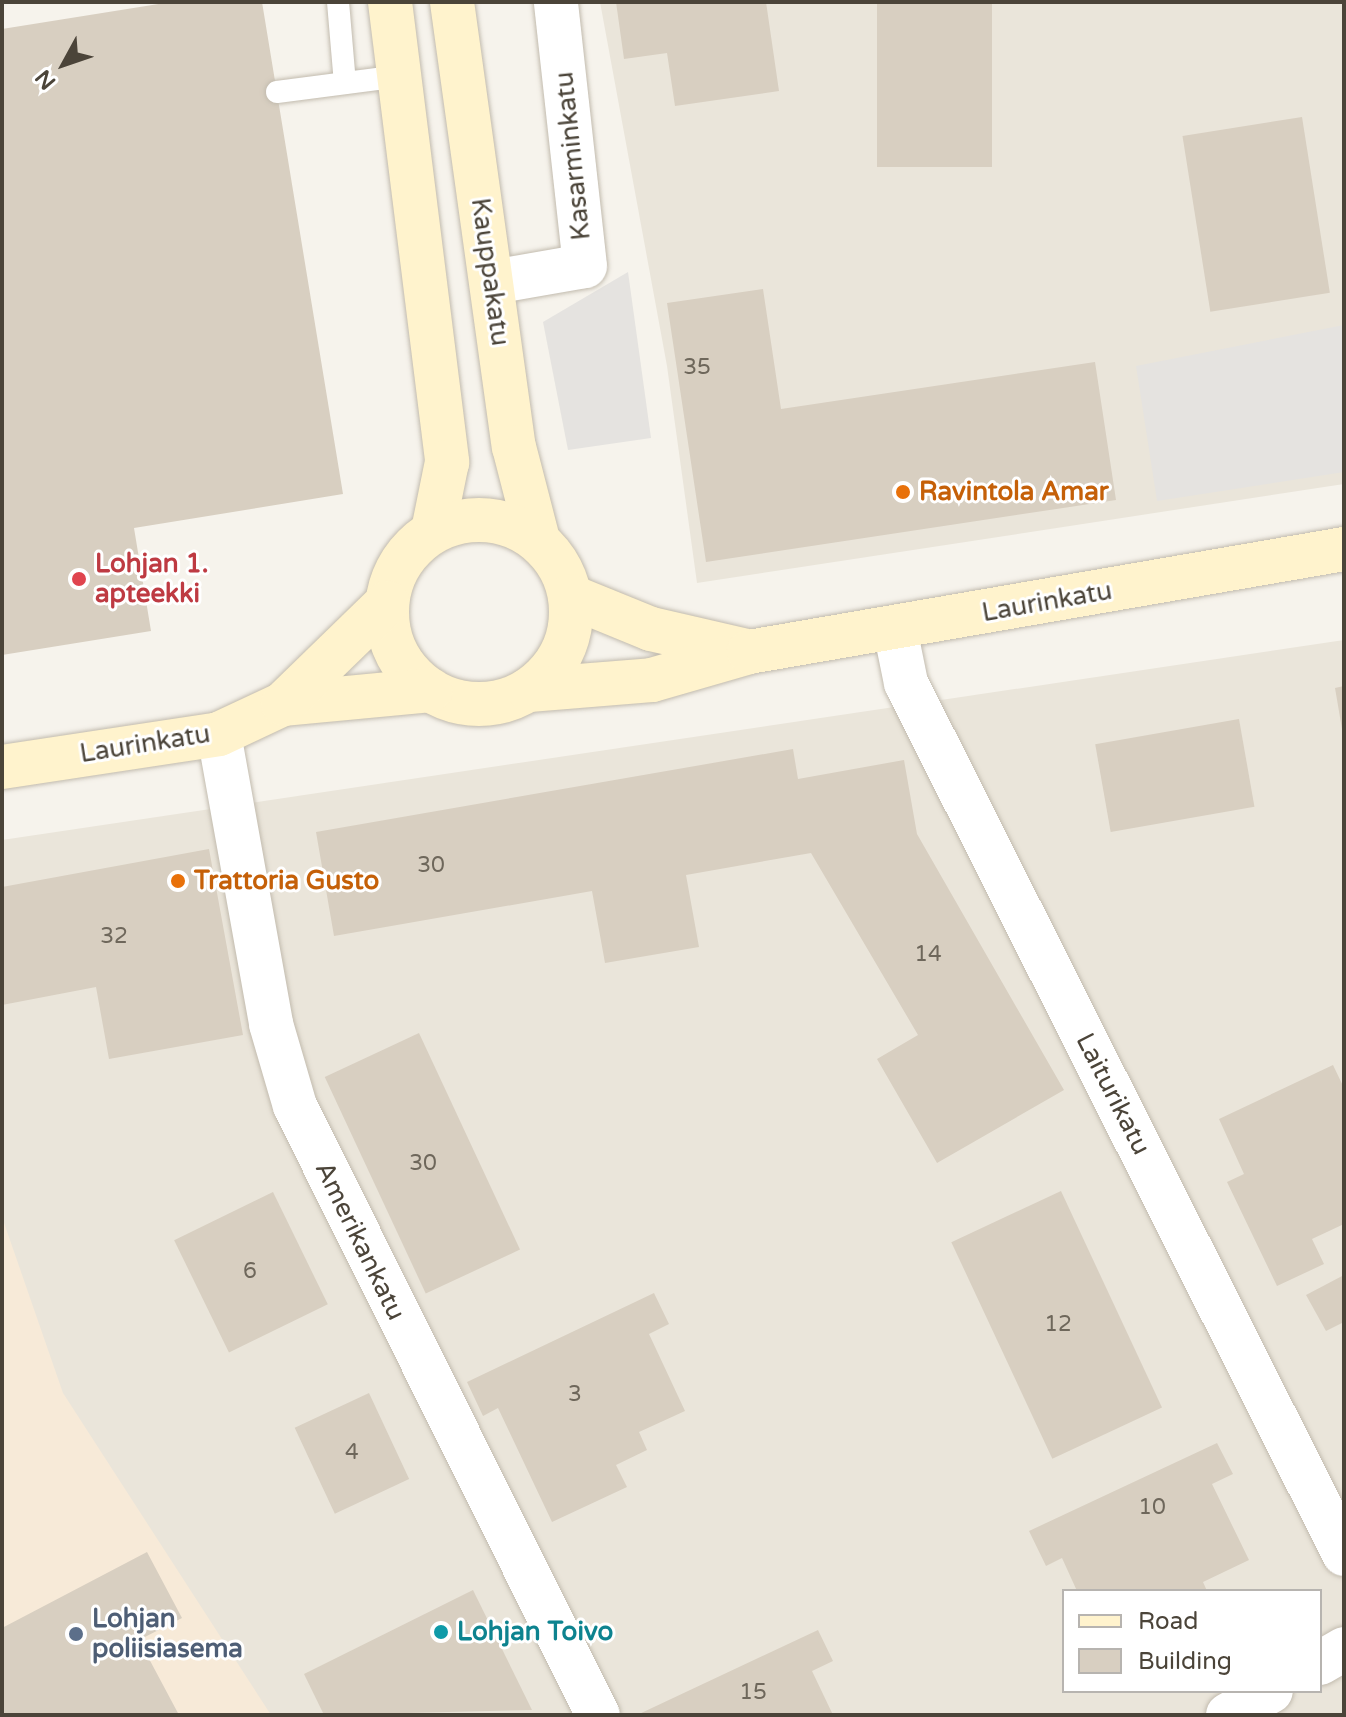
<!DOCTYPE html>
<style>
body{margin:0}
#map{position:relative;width:1346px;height:1717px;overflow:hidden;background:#f6f3ec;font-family:"Varela Round",sans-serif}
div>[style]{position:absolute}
.residential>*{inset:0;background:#eae5da}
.commercial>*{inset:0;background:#f7ead8}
.parking>*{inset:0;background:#e5e3e0}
.building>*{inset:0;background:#d8cfc1;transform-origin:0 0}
.roads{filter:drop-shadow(0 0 2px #c2bbae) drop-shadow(0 0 2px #c2bbae)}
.lane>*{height:22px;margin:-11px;padding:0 11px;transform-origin:11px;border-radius:11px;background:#fff}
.street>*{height:44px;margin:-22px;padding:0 22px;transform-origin:22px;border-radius:22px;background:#fff}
.secondary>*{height:44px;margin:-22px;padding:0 22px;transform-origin:22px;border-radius:22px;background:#fff3cd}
.secondary>.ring{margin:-22px;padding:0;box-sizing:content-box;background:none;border:44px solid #fff3cd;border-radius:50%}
.dots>*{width:22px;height:22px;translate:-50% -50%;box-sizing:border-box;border:4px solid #fff;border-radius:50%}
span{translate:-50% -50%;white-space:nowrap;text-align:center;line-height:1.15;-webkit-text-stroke:6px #fff;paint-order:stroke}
.number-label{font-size:22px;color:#6e675b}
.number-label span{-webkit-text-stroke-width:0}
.street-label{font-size:26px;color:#4b4439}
.food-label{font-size:26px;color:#c56008;font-weight:700}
.left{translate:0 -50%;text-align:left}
.health-label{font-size:26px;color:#be3a42;font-weight:700}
.service-label{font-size:26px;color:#4e5e75;font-weight:700}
.culture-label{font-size:26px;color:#0d838f;font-weight:700}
.frame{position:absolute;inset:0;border:4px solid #4b4439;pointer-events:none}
.legend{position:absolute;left:1062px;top:1589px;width:260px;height:104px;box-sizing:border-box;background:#fff;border:2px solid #b7b4b0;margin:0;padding:10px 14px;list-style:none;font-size:24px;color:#4b4439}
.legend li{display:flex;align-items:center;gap:16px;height:40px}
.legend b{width:40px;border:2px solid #b7b4b0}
.north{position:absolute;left:24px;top:24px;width:80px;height:80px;-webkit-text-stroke:6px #fff;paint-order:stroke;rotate:230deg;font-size:22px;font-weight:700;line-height:32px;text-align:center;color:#4b4439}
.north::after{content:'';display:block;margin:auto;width:28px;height:36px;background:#4b4439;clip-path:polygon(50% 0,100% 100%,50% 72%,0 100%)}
</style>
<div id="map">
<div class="residential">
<div style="clip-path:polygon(600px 2px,1344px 2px,1344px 484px,697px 583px,667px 366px)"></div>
<div style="clip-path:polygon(evenodd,1344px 640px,1344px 1715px,2px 1715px,2px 840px,1344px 640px,1064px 1591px,1320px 1591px,1320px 1691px,1064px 1691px,1064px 1591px)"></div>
</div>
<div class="commercial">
<div style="clip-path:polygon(2px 1217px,63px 1393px,271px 1715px,2px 1715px)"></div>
</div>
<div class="parking">
<div style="clip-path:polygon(628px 272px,651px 438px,568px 450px,543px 322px)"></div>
<div style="clip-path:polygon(1344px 325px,1344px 472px,1157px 501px,1136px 366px)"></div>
</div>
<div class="building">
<div style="clip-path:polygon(171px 2px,262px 2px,343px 494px,134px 528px,151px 631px,2px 655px,2px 29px)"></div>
<div style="clip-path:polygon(616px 2px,766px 2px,779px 91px,675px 106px,667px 53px,624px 59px)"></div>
<div style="left:877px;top:2px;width:115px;height:165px"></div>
<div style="left:1302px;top:117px;width:178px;height:121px;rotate:81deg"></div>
<div style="clip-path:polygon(763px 289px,781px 409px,1095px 362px,1116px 500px,706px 562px,667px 303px)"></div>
<div style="clip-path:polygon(1344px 686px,1344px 729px,1342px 729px,1335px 688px)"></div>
<div style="left:1239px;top:719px;width:89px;height:146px;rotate:80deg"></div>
<div style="clip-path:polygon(793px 749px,798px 779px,904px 760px,917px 834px,1064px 1090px,937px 1163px,877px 1059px,918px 1035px,811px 853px,686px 875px,699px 947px,605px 963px,592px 891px,334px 936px,316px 832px)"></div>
<div style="clip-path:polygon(209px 849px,243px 1035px,109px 1059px,96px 987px,2px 1005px,2px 887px)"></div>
<div style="left:419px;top:1033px;width:239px;height:104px;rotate:65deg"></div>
<div style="clip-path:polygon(1333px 1065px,1344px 1088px,1344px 1224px,1312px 1239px,1324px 1264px,1277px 1286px,1227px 1182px,1244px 1174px,1219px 1119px)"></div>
<div style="left:1061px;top:1191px;width:239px;height:121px;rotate:65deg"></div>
<div style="left:273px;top:1192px;width:125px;height:110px;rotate:64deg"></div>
<div style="clip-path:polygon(1344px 1275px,1344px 1322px,1326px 1331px,1306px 1295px)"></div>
<div style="clip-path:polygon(654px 1293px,669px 1324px,649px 1334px,685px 1411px,639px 1432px,647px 1450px,616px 1465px,627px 1487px,552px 1522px,498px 1408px,483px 1416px,467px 1382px)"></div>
<div style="left:369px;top:1393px;width:95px;height:82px;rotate:65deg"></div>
<div style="clip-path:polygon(1217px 1443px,1233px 1474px,1212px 1484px,1249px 1560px,1203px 1582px,1207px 1591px,1077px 1591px,1062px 1558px,1046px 1566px,1029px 1531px)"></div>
<div style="clip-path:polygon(147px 1552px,182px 1618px,139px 1640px,179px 1715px,2px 1715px,2px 1628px)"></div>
<div style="clip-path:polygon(473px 1590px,532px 1710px,324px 1715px,304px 1674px)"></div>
<div style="clip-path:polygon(818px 1630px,833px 1661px,812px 1671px,833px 1715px,637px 1715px)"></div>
</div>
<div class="roads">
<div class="lane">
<div style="left:338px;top:2px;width:81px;rotate:85.1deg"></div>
<div style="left:277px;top:92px;width:124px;rotate:-7.4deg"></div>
</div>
<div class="street">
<div style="left:493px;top:282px;width:93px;rotate:-9.9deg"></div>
<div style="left:585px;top:266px;width:266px;rotate:-96.3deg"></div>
<div style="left:895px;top:629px;width:55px;rotate:78.5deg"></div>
<div style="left:906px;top:683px;width:975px;rotate:63.3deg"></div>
<div style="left:219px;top:734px;width:295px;rotate:79.8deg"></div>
<div style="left:271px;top:1024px;width:85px;rotate:73.7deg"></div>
<div style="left:295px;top:1106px;width:680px;rotate:63.55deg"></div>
<div style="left:1320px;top:1663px;width:28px;rotate:-30deg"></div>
<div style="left:1228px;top:1715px;width:49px;rotate:-29.2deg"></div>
</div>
<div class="secondary">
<div style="left:390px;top:2px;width:464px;rotate:82.9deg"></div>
<div style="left:447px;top:462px;width:70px;rotate:101.5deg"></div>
<div style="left:452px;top:2px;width:449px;rotate:82.1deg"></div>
<div style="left:514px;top:447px;width:96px;rotate:75.5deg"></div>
<div class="ring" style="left:387px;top:520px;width:140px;height:140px"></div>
<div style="left:570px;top:596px;width:87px;rotate:22.2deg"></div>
<div style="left:651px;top:629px;width:98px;rotate:12.9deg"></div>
<div style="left:529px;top:690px;width:123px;rotate:-4.6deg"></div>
<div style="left:652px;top:680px;width:101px;rotate:-16.1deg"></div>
<div style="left:749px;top:652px;width:604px;rotate:-9.82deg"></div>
<div style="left:283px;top:704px;width:148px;rotate:-5.4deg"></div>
<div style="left:2px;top:767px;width:219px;rotate:-8.6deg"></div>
<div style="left:219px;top:734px;width:71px;rotate:-25.1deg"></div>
<div style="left:283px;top:704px;width:145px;rotate:-44.2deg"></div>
</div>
</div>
<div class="dots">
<div style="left:903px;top:492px;background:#e8710a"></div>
<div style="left:79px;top:579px;background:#e0444e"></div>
<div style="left:178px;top:881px;background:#e8710a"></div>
<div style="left:441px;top:1632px;background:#0f9aa8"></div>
<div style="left:76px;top:1634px;background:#5c6f8a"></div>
</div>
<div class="number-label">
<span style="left:697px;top:368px">35</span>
<span style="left:431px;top:866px">30</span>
<span style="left:114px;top:937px">32</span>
<span style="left:928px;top:955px">14</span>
<span style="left:423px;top:1164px">30</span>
<span style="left:250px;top:1272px">6</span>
<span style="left:1058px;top:1325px">12</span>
<span style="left:575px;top:1395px">3</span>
<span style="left:352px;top:1453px">4</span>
<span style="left:1152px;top:1508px">10</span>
<span style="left:753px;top:1693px">15</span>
</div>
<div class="street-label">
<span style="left:573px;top:156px;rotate:-96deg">Kasarminkatu</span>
<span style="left:490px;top:272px;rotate:82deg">Kauppakatu</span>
<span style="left:1047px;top:602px;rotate:-10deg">Laurinkatu</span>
<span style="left:145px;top:744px;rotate:-9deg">Laurinkatu</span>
<span style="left:1113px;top:1094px;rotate:63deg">Laiturikatu</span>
<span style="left:360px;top:1241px;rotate:64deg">Amerikankatu</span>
</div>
<div class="food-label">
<span class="left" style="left:919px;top:492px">Ravintola Amar</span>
<span class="left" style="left:194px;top:881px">Trattoria Gusto</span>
</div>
<div class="health-label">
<span class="left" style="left:95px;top:579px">Lohjan 1.<br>apteekki</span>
</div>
<div class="service-label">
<span class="left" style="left:92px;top:1634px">Lohjan<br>poliisiasema</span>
</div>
<div class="culture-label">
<span class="left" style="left:457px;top:1632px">Lohjan Toivo</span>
</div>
<div class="frame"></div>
<ul class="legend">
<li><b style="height:10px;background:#fff3cd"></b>Road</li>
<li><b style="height:22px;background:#d8cfc1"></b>Building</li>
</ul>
<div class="north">N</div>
</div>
